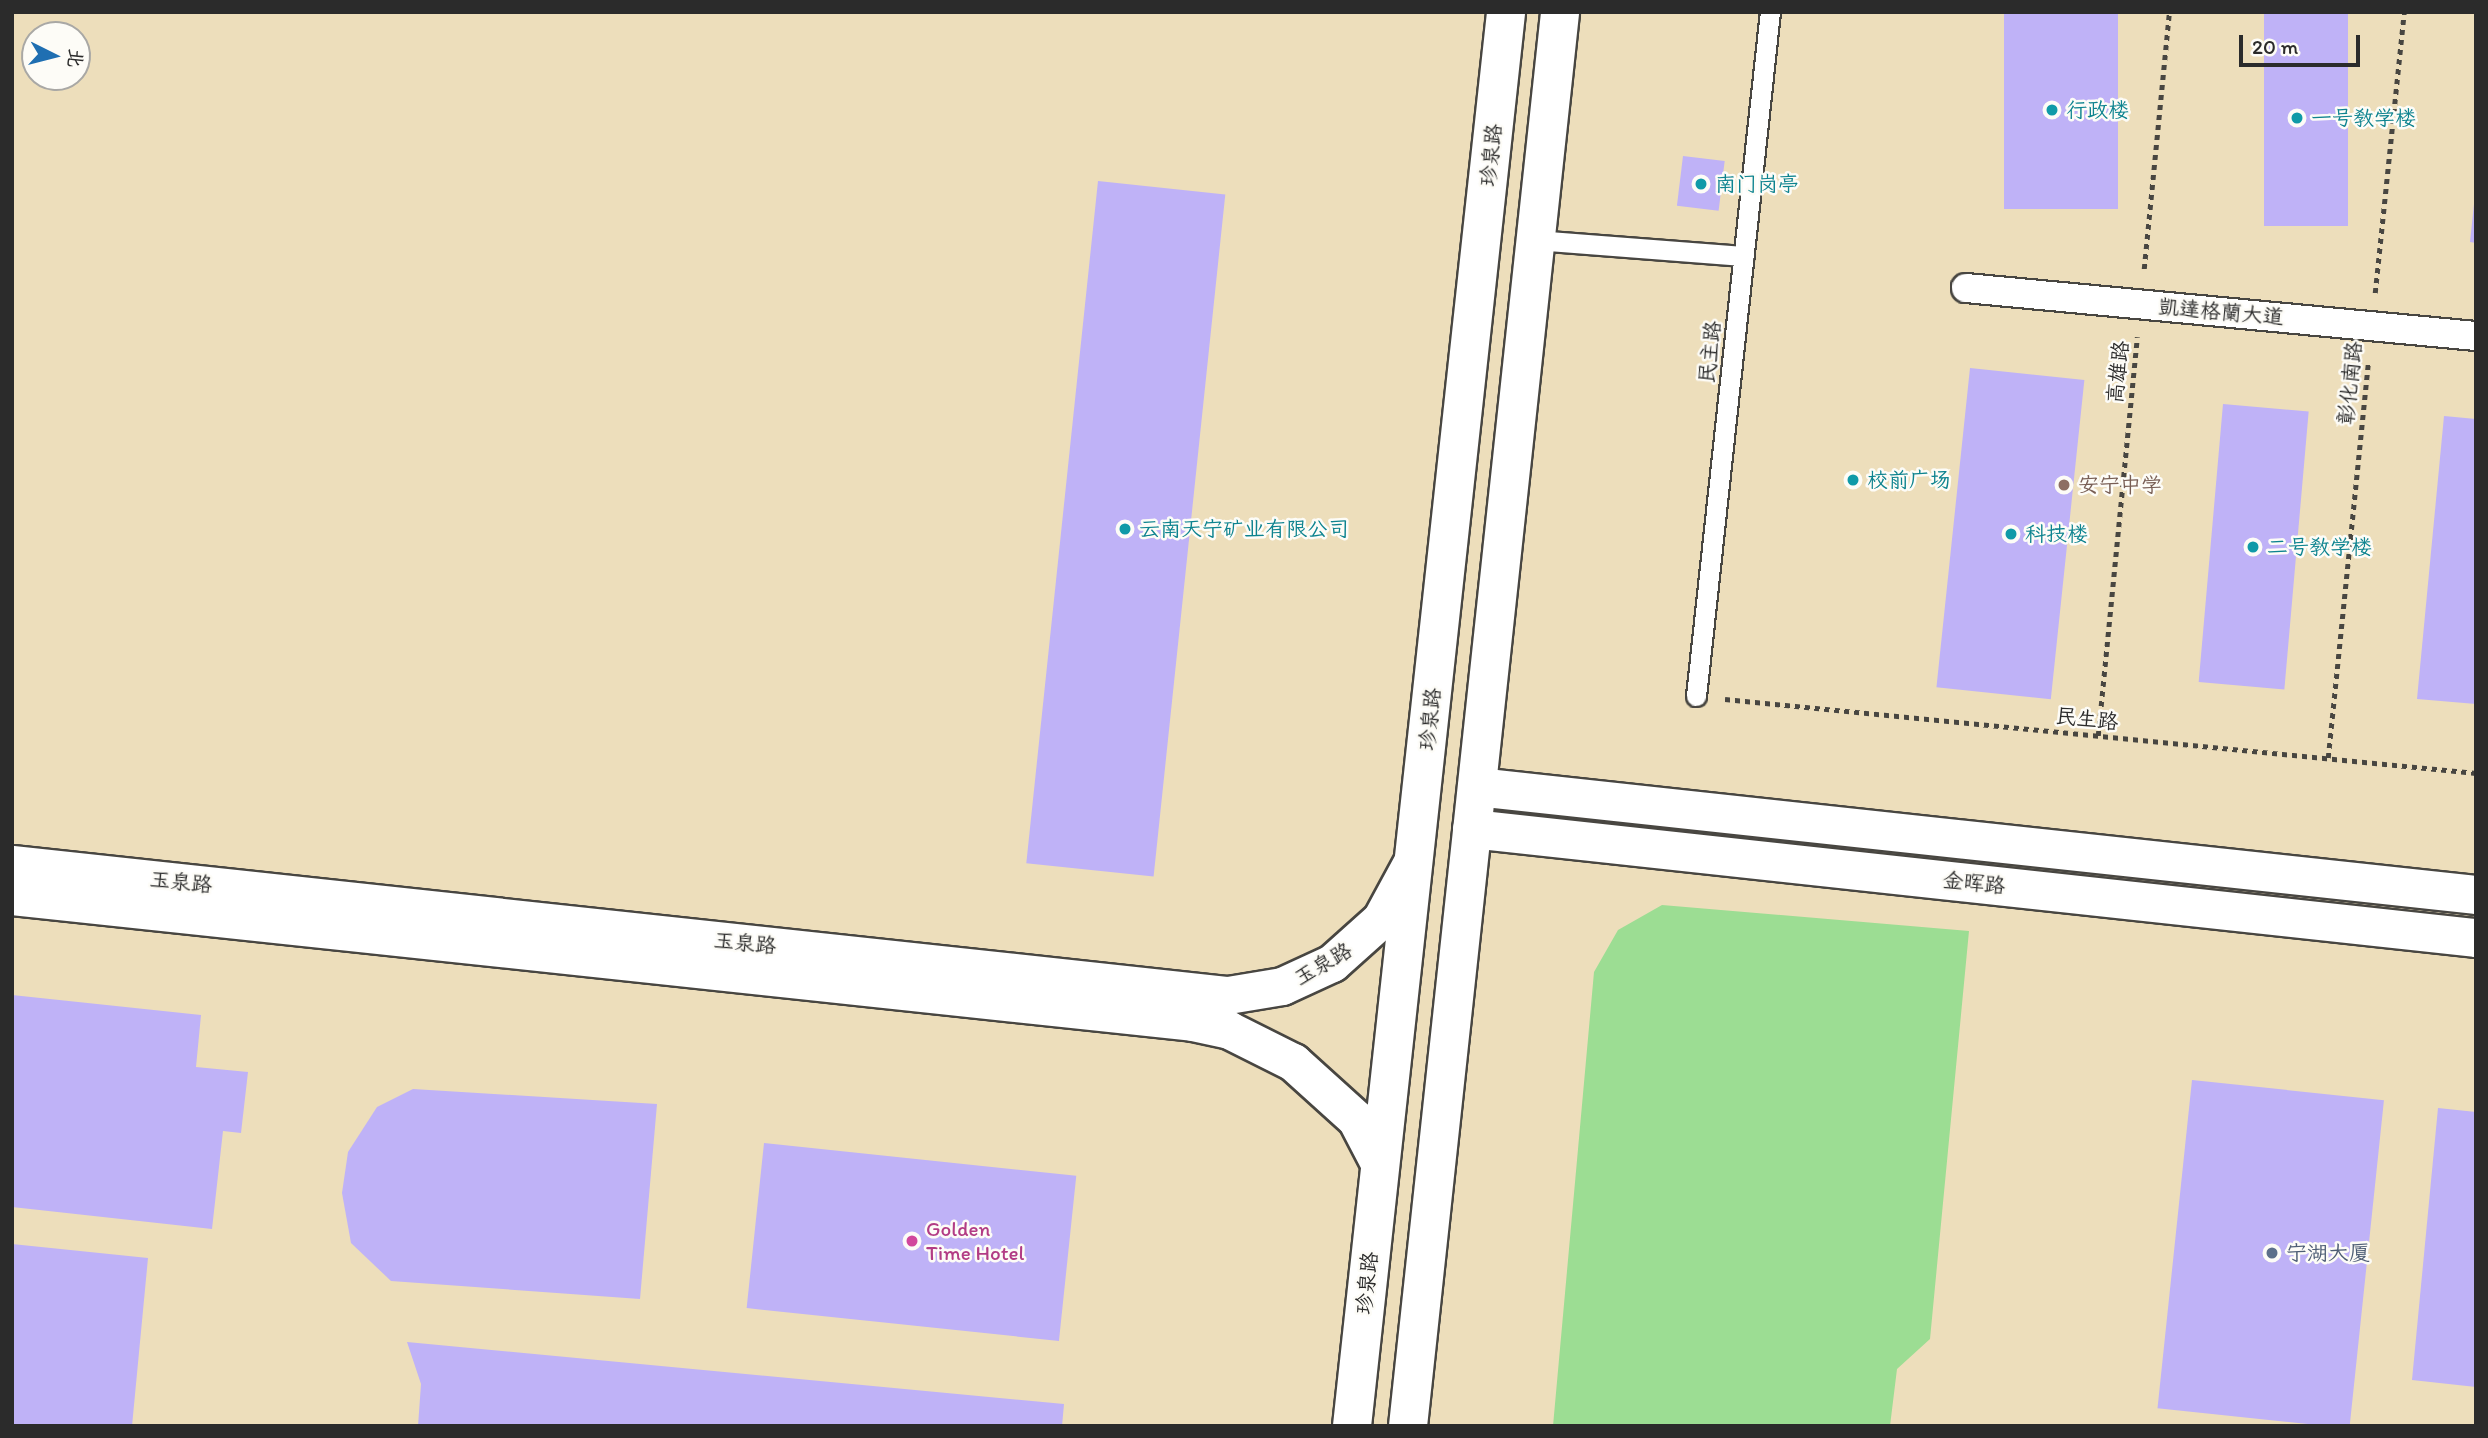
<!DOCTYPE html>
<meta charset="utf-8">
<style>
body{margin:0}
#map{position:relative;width:2488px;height:1438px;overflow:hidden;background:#eddebb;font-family:Itim,"LXGW WenKai TC",sans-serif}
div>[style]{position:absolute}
.green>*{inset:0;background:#9cdd93}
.building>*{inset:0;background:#bfb2f7;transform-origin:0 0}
.path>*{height:4.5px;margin-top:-2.25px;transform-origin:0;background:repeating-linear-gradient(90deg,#484641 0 5px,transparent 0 10px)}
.roads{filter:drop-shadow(2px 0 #484641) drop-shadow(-2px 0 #484641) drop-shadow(0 2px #484641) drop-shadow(0 -2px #484641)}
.service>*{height:19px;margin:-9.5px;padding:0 9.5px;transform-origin:9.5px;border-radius:9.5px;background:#fff}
.pedestrian>*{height:28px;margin:-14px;padding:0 14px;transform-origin:14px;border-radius:14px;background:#fff}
.minor>*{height:37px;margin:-18.5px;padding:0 18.5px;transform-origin:18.5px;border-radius:18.5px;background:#fff}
.tertiary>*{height:38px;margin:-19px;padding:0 19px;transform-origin:19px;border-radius:19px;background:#fff}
.secondary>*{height:38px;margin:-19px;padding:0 19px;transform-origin:19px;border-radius:19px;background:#fff}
.dots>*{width:19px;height:19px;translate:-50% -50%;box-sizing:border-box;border:4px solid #fdfcf7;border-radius:50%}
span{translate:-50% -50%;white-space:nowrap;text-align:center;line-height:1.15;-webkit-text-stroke:5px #fdfcf7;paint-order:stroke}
.culture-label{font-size:21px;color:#0d838f}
.left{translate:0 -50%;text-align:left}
.street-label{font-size:21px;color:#2b2b2b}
.education-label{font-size:21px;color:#785e54}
.hotel-label{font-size:21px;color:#b23c85}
.service-label{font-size:21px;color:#4e5e75}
.frame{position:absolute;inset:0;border:14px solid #2b2b2b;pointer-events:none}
.north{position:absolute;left:21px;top:21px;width:70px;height:70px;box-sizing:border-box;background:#fdfcf7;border:2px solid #a9a8a5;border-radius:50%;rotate:96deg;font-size:19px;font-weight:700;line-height:28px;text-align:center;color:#2b2b2b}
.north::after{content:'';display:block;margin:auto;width:24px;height:32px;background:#1f6fb2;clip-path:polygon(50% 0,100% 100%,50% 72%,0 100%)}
.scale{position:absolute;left:2239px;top:35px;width:121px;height:32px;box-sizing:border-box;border:4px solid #2b2b2b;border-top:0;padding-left:9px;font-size:21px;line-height:24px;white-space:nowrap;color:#2b2b2b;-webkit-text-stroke:5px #fdfcf7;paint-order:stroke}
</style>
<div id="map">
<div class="green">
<i style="clip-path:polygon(1662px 905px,1969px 931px,1930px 1339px,1897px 1369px,1890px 1426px,1553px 1426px,1594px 972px,1618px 930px)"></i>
</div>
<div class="building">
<i style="left:2004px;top:12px;width:114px;height:197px"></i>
<i style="left:2264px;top:12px;width:84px;height:214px"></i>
<i style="left:1683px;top:156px;width:42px;height:50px;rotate:7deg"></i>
<i style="left:1098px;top:181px;width:128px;height:686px;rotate:6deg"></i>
<i style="clip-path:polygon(2474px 204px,2476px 204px,2476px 243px,2470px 242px)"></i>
<i style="left:1970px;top:368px;width:115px;height:321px;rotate:6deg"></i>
<i style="left:2223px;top:404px;width:86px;height:279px;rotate:5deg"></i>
<i style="clip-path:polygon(2444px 416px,2476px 419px,2476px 704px,2417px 699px)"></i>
<i style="clip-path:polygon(12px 995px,201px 1015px,196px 1067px,248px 1072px,241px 1133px,223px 1131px,212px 1229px,12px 1207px)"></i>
<i style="left:2192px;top:1080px;width:193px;height:330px;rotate:6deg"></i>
<i style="clip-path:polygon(413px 1089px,657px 1104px,640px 1299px,391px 1281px,351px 1243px,342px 1193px,348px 1152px,377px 1107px)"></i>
<i style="clip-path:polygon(2438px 1108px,2476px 1112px,2476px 1387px,2412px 1380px)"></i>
<i style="left:764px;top:1143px;width:314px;height:166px;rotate:6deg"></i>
<i style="clip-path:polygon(12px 1244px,148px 1258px,132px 1426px,12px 1426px)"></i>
<i style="clip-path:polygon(407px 1342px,1064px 1404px,1062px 1426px,418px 1426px,421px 1384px)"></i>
</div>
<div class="path">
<i style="left:2144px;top:269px;width:258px;rotate:-84.4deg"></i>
<i style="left:2375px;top:293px;width:282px;rotate:-84.1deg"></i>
<i style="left:1725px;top:699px;width:755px;rotate:5.63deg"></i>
<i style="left:2098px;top:736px;width:401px;rotate:-84.4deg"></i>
<i style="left:2328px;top:758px;width:399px;rotate:-84.2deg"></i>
</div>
<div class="roads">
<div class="service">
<i style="left:1535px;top:240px;width:209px;rotate:4.4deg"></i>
<i style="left:1696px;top:696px;width:688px;rotate:-83.83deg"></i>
</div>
<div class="pedestrian">
<i style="left:1966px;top:288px;width:512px;rotate:5.38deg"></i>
</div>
<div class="minor">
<i style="left:12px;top:864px;width:1223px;rotate:6.15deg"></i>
<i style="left:1228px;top:995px;width:55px;rotate:-9.5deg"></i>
<i style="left:1282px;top:986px;width:55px;rotate:-24.7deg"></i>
<i style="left:1332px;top:963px;width:66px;rotate:-41.9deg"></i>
<i style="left:1381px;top:919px;width:67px;rotate:-61.5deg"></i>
<i style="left:12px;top:896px;width:1187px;rotate:6.09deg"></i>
<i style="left:1192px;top:1022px;width:38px;rotate:12deg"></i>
<i style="left:1229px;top:1030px;width:72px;rotate:26.6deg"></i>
<i style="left:1293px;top:1062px;width:85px;rotate:42.1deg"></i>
<i style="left:1356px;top:1119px;width:52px;rotate:62.4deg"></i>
</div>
<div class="tertiary">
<i style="left:1477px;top:787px;width:1005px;rotate:6.17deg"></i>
<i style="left:1472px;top:829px;width:1010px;rotate:6.2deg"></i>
</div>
<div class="secondary">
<i style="left:1352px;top:1426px;width:1422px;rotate:-83.78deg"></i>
<i style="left:1408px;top:1426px;width:1422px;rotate:-83.86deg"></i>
</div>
</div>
<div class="dots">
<i style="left:2052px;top:110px;background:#0f9aa8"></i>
<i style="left:2297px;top:118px;background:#0f9aa8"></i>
<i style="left:1701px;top:184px;background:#0f9aa8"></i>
<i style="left:1853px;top:480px;background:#0f9aa8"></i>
<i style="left:2064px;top:485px;background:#8d6e63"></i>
<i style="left:1125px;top:529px;background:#0f9aa8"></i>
<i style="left:2011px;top:534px;background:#0f9aa8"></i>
<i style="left:2253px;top:547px;background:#0f9aa8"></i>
<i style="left:912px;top:1241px;background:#d1479c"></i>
<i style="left:2272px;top:1253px;background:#5c6f8a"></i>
</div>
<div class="culture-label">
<span class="left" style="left:2066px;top:110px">行政楼</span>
<span class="left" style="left:2311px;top:118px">一号教学楼</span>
<span class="left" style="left:1715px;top:184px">南门岗亭</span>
<span class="left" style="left:1867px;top:480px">校前广场</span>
<span class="left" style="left:1139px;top:529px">云南天宁矿业有限公司</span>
<span class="left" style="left:2025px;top:534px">科技楼</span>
<span class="left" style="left:2267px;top:547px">二号教学楼</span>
</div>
<div class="street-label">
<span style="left:1491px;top:155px;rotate:-84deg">珍泉路</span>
<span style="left:2221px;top:312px;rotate:5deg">凱達格蘭大道</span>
<span style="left:1710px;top:352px;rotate:-84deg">民主路</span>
<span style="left:2118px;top:372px;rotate:-84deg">高雄路</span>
<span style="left:2350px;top:383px;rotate:-84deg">彰化南路</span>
<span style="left:1430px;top:719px;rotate:-84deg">珍泉路</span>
<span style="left:2087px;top:719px;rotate:6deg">民生路</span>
<span style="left:181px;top:882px;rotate:6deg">玉泉路</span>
<span style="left:1974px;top:883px;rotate:6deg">金晖路</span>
<span style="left:745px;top:943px;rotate:6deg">玉泉路</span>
<span style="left:1323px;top:964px;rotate:-30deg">玉泉路</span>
<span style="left:1367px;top:1283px;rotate:-84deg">珍泉路</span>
</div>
<div class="education-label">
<span class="left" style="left:2078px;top:485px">安宁中学</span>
</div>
<div class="hotel-label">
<span class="left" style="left:926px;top:1241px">Golden<br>Time Hotel</span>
</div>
<div class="service-label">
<span class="left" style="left:2286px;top:1253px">宁湖大厦</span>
</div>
<div class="frame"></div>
<div class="north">北</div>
<div class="scale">20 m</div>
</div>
